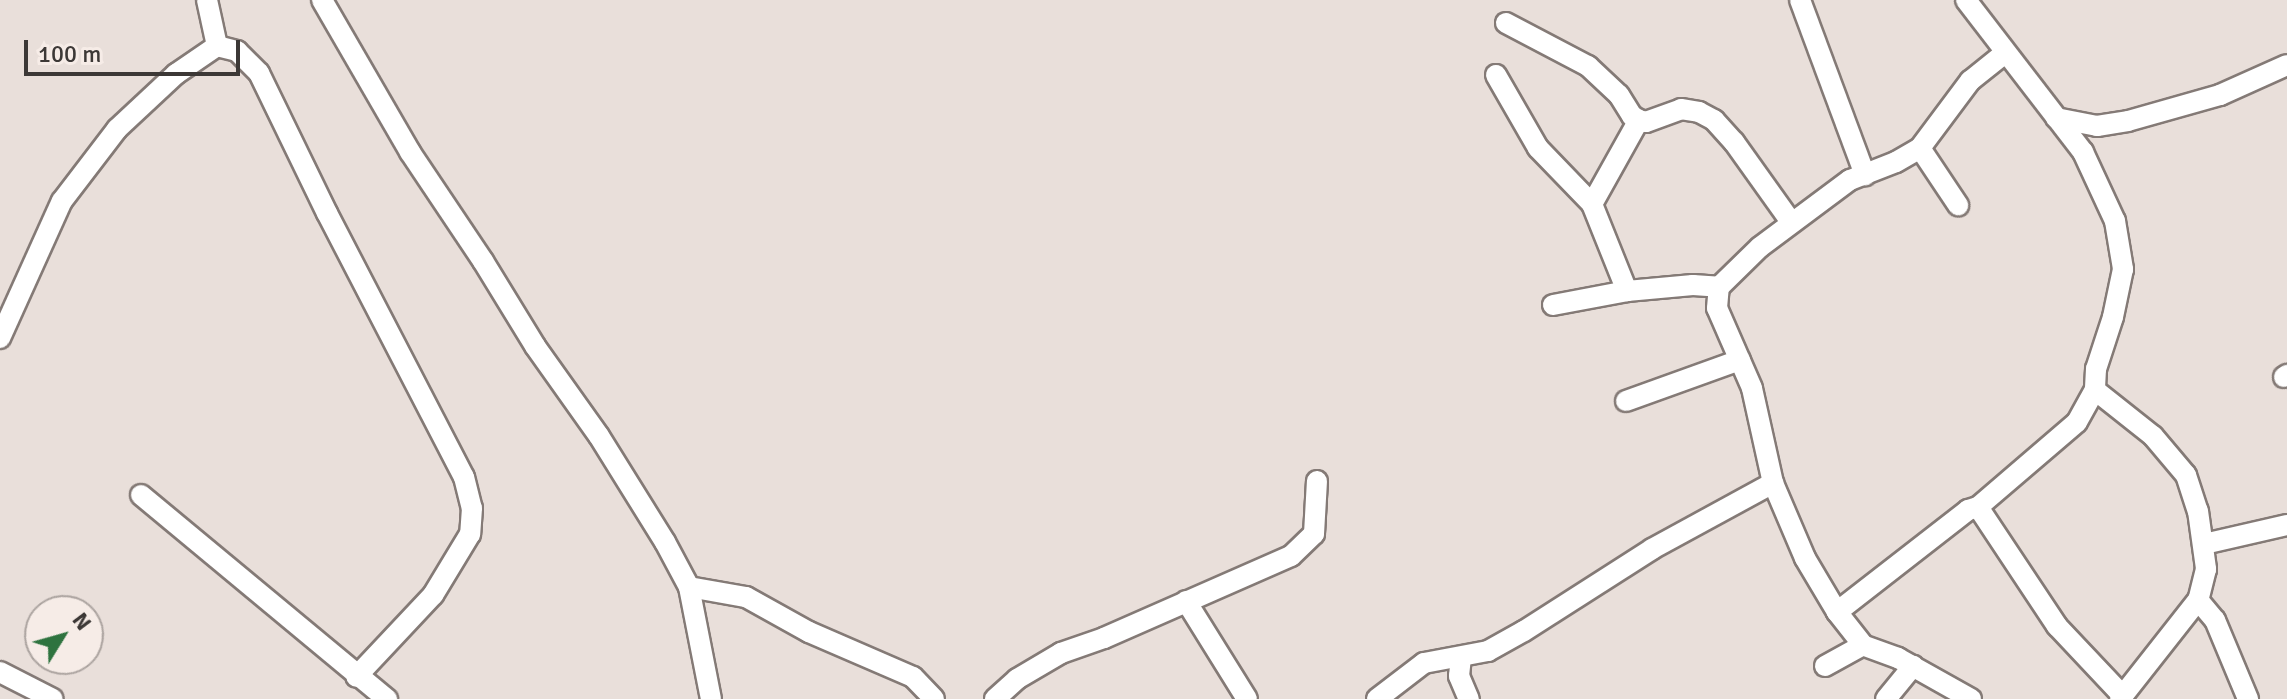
<!DOCTYPE html>
<style>
body{margin:0}
#map{position:relative;width:2287px;height:699px;overflow:hidden;background:#e9dfda;font-family:Signika,sans-serif}
div>[style]{position:absolute}
.roads{filter:drop-shadow(2px 0 #847a76) drop-shadow(-2px 0 #847a76) drop-shadow(0 2px #847a76) drop-shadow(0 -2px #847a76)}
.minor>*{height:20px;margin:-10px;padding:0 10px;transform-origin:10px;border-radius:10px;background:#fff}
span{translate:-50% -50%;white-space:nowrap;text-align:center;line-height:1.15;-webkit-text-stroke:7px #f6ece7;paint-order:stroke}
.north{position:absolute;left:24px;top:595px;width:80px;height:80px;box-sizing:border-box;background:#f6ece7;border:2px solid #aca4a0;border-radius:50%;rotate:53deg;font-size:22px;font-weight:700;line-height:32px;text-align:center;color:#3c3836}
.north::after{content:'';display:block;margin:auto;width:28px;height:36px;background:#2e733f;clip-path:polygon(50% 0,100% 100%,50% 72%,0 100%)}
.scale{position:absolute;left:24px;top:40px;width:216px;height:36px;box-sizing:border-box;border:4px solid #3c3836;border-top:0;padding-left:10px;font-size:24px;line-height:28px;white-space:nowrap;color:#3c3836;-webkit-text-stroke:6px #f6ece7;paint-order:stroke}
</style>
<div id="map">
<div class="roads">
<div class="minor">
<i style="left:207px;top:0;width:47px;rotate:77.7deg"></i>
<i style="left:322px;top:0;width:176px;rotate:59.9deg"></i>
<i style="left:410px;top:152px;width:131px;rotate:56.2deg"></i>
<i style="left:483px;top:261px;width:100px;rotate:58.5deg"></i>
<i style="left:535px;top:346px;width:110px;rotate:54.6deg"></i>
<i style="left:599px;top:436px;width:125px;rotate:58.1deg"></i>
<i style="left:665px;top:542px;width:51px;rotate:61.9deg"></i>
<i style="left:689px;top:587px;width:114px;rotate:78.9deg"></i>
<i style="left:1800px;top:0;width:187px;rotate:69.6deg"></i>
<i style="left:1966px;top:0;width:192px;rotate:52.4deg"></i>
<i style="left:2083px;top:152px;width:76px;rotate:65.1deg"></i>
<i style="left:2115px;top:221px;width:49px;rotate:80.5deg"></i>
<i style="left:2123px;top:269px;width:49px;rotate:101.8deg"></i>
<i style="left:2113px;top:317px;width:55px;rotate:108.1deg"></i>
<i style="left:2096px;top:369px;width:21px;rotate:93deg"></i>
<i style="left:2095px;top:390px;width:74px;rotate:38.4deg"></i>
<i style="left:2153px;top:436px;width:51px;rotate:49.8deg"></i>
<i style="left:2186px;top:475px;width:38px;rotate:72deg"></i>
<i style="left:2198px;top:511px;width:59px;rotate:82.1deg"></i>
<i style="left:2206px;top:569px;width:32px;rotate:104deg"></i>
<i style="left:2198px;top:600px;width:126px;rotate:128.2deg"></i>
<i style="left:1506px;top:23px;width:93px;rotate:27.7deg"></i>
<i style="left:1588px;top:66px;width:42px;rotate:43.1deg"></i>
<i style="left:1619px;top:95px;width:25px;rotate:58deg"></i>
<i style="left:1632px;top:116px;width:8px;rotate:30deg"></i>
<i style="left:1639px;top:120px;width:7px;rotate:16deg"></i>
<i style="left:1646px;top:122px;width:37px;rotate:-20deg"></i>
<i style="left:1681px;top:109px;width:18px;rotate:9deg"></i>
<i style="left:1699px;top:112px;width:17px;rotate:28deg"></i>
<i style="left:1714px;top:120px;width:30px;rotate:48deg"></i>
<i style="left:1734px;top:142px;width:98px;rotate:54.5deg"></i>
<i style="left:1496px;top:75px;width:84px;rotate:60.1deg"></i>
<i style="left:1538px;top:148px;width:78px;rotate:46deg"></i>
<i style="left:1592px;top:204px;width:94px;rotate:68.1deg"></i>
<i style="left:2056px;top:118px;width:42px;rotate:11deg"></i>
<i style="left:2097px;top:126px;width:31px;rotate:-9deg"></i>
<i style="left:2128px;top:121px;width:96px;rotate:-15.8deg"></i>
<i style="left:2220px;top:95px;width:73px;rotate:-24.1deg"></i>
<i style="left:1920px;top:148px;width:69px;rotate:56.3deg"></i>
<i style="left:1592px;top:204px;width:96px;rotate:-60.8deg"></i>
<i style="left:1553px;top:305px;width:75px;rotate:-10.7deg"></i>
<i style="left:1627px;top:291px;width:66px;rotate:-5.2deg"></i>
<i style="left:1693px;top:285px;width:26px;rotate:4deg"></i>
<i style="left:0;top:338px;width:150px;rotate:-65.7deg"></i>
<i style="left:62px;top:201px;width:91px;rotate:-52.6deg"></i>
<i style="left:117px;top:129px;width:81px;rotate:-43deg"></i>
<i style="left:176px;top:74px;width:50px;rotate:-34.3deg"></i>
<i style="left:217px;top:46px;width:21px;rotate:14deg"></i>
<i style="left:237px;top:51px;width:31px;rotate:45deg"></i>
<i style="left:259px;top:73px;width:156px;rotate:64.1deg"></i>
<i style="left:327px;top:213px;width:297px;rotate:62.6deg"></i>
<i style="left:464px;top:477px;width:32px;rotate:76deg"></i>
<i style="left:472px;top:508px;width:26px;rotate:94deg"></i>
<i style="left:470px;top:534px;width:71px;rotate:121.2deg"></i>
<i style="left:433px;top:595px;width:112px;rotate:133.2deg"></i>
<i style="left:2284px;top:377px;width:4px;rotate:-34deg"></i>
<i style="left:1626px;top:401px;width:121px;rotate:-19.8deg"></i>
<i style="left:141px;top:495px;width:320px;rotate:39.7deg"></i>
<i style="left:1978px;top:507px;width:143px;rotate:56.4deg"></i>
<i style="left:2057px;top:626px;width:95px;rotate:46.7deg"></i>
<i style="left:2204px;top:544px;width:85px;rotate:-12.9deg"></i>
<i style="left:689px;top:587px;width:58px;rotate:10deg"></i>
<i style="left:746px;top:597px;width:72px;rotate:29.1deg"></i>
<i style="left:809px;top:632px;width:113px;rotate:23.4deg"></i>
<i style="left:913px;top:677px;width:30px;rotate:46deg"></i>
<i style="left:2198px;top:600px;width:26px;rotate:50deg"></i>
<i style="left:2215px;top:620px;width:86px;rotate:67.3deg"></i>
<i style="left:1186px;top:601px;width:115px;rotate:58.1deg"></i>
<i style="left:1837px;top:612px;width:166px;rotate:-37.9deg"></i>
<i style="left:1968px;top:510px;width:10px;rotate:-17deg"></i>
<i style="left:1978px;top:507px;width:130px;rotate:-40.6deg"></i>
<i style="left:2077px;top:422px;width:37px;rotate:-61deg"></i>
<i style="left:1461px;top:657px;width:19px;rotate:96deg"></i>
<i style="left:1459px;top:676px;width:25px;rotate:67deg"></i>
<i style="left:1825px;top:666px;width:43px;rotate:-28.9deg"></i>
<i style="left:0;top:672px;width:59px;rotate:27deg"></i>
<i style="left:995px;top:699px;width:30px;rotate:-42deg"></i>
<i style="left:1017px;top:679px;width:51px;rotate:-30.6deg"></i>
<i style="left:1061px;top:653px;width:46px;rotate:-19.2deg"></i>
<i style="left:1104px;top:638px;width:204px;rotate:-23.7deg"></i>
<i style="left:1291px;top:556px;width:32px;rotate:-44deg"></i>
<i style="left:1314px;top:534px;width:53px;rotate:-86.8deg"></i>
<i style="left:1377px;top:699px;width:59px;rotate:-37.5deg"></i>
<i style="left:1424px;top:663px;width:65px;rotate:-10.6deg"></i>
<i style="left:1488px;top:651px;width:41px;rotate:-29.1deg"></i>
<i style="left:1524px;top:631px;width:152px;rotate:-32.6deg"></i>
<i style="left:1652px;top:549px;width:138px;rotate:-28.6deg"></i>
<i style="left:1886px;top:699px;width:43px;rotate:-50.7deg"></i>
<i style="left:1971px;top:699px;width:84px;rotate:-150.7deg"></i>
<i style="left:1898px;top:658px;width:37px;rotate:-160deg"></i>
<i style="left:1863px;top:645px;width:42px;rotate:-128.2deg"></i>
<i style="left:1837px;top:612px;width:63px;rotate:-120.7deg"></i>
<i style="left:1805px;top:558px;width:82px;rotate:-113.1deg"></i>
<i style="left:1773px;top:483px;width:97px;rotate:-102.5deg"></i>
<i style="left:1752px;top:388px;width:87px;rotate:-113.6deg"></i>
<i style="left:1717px;top:308px;width:21px;rotate:-85deg"></i>
<i style="left:1719px;top:287px;width:57px;rotate:-44.3deg"></i>
<i style="left:1760px;top:247px;width:112px;rotate:-36.7deg"></i>
<i style="left:1850px;top:180px;width:49px;rotate:-21.4deg"></i>
<i style="left:1896px;top:162px;width:28px;rotate:-30deg"></i>
<i style="left:1920px;top:148px;width:84px;rotate:-53.3deg"></i>
<i style="left:1970px;top:81px;width:45px;rotate:-38.7deg"></i>
</div>
</div>
<div class="north">N</div>
<div class="scale">100 m</div>
</div>
